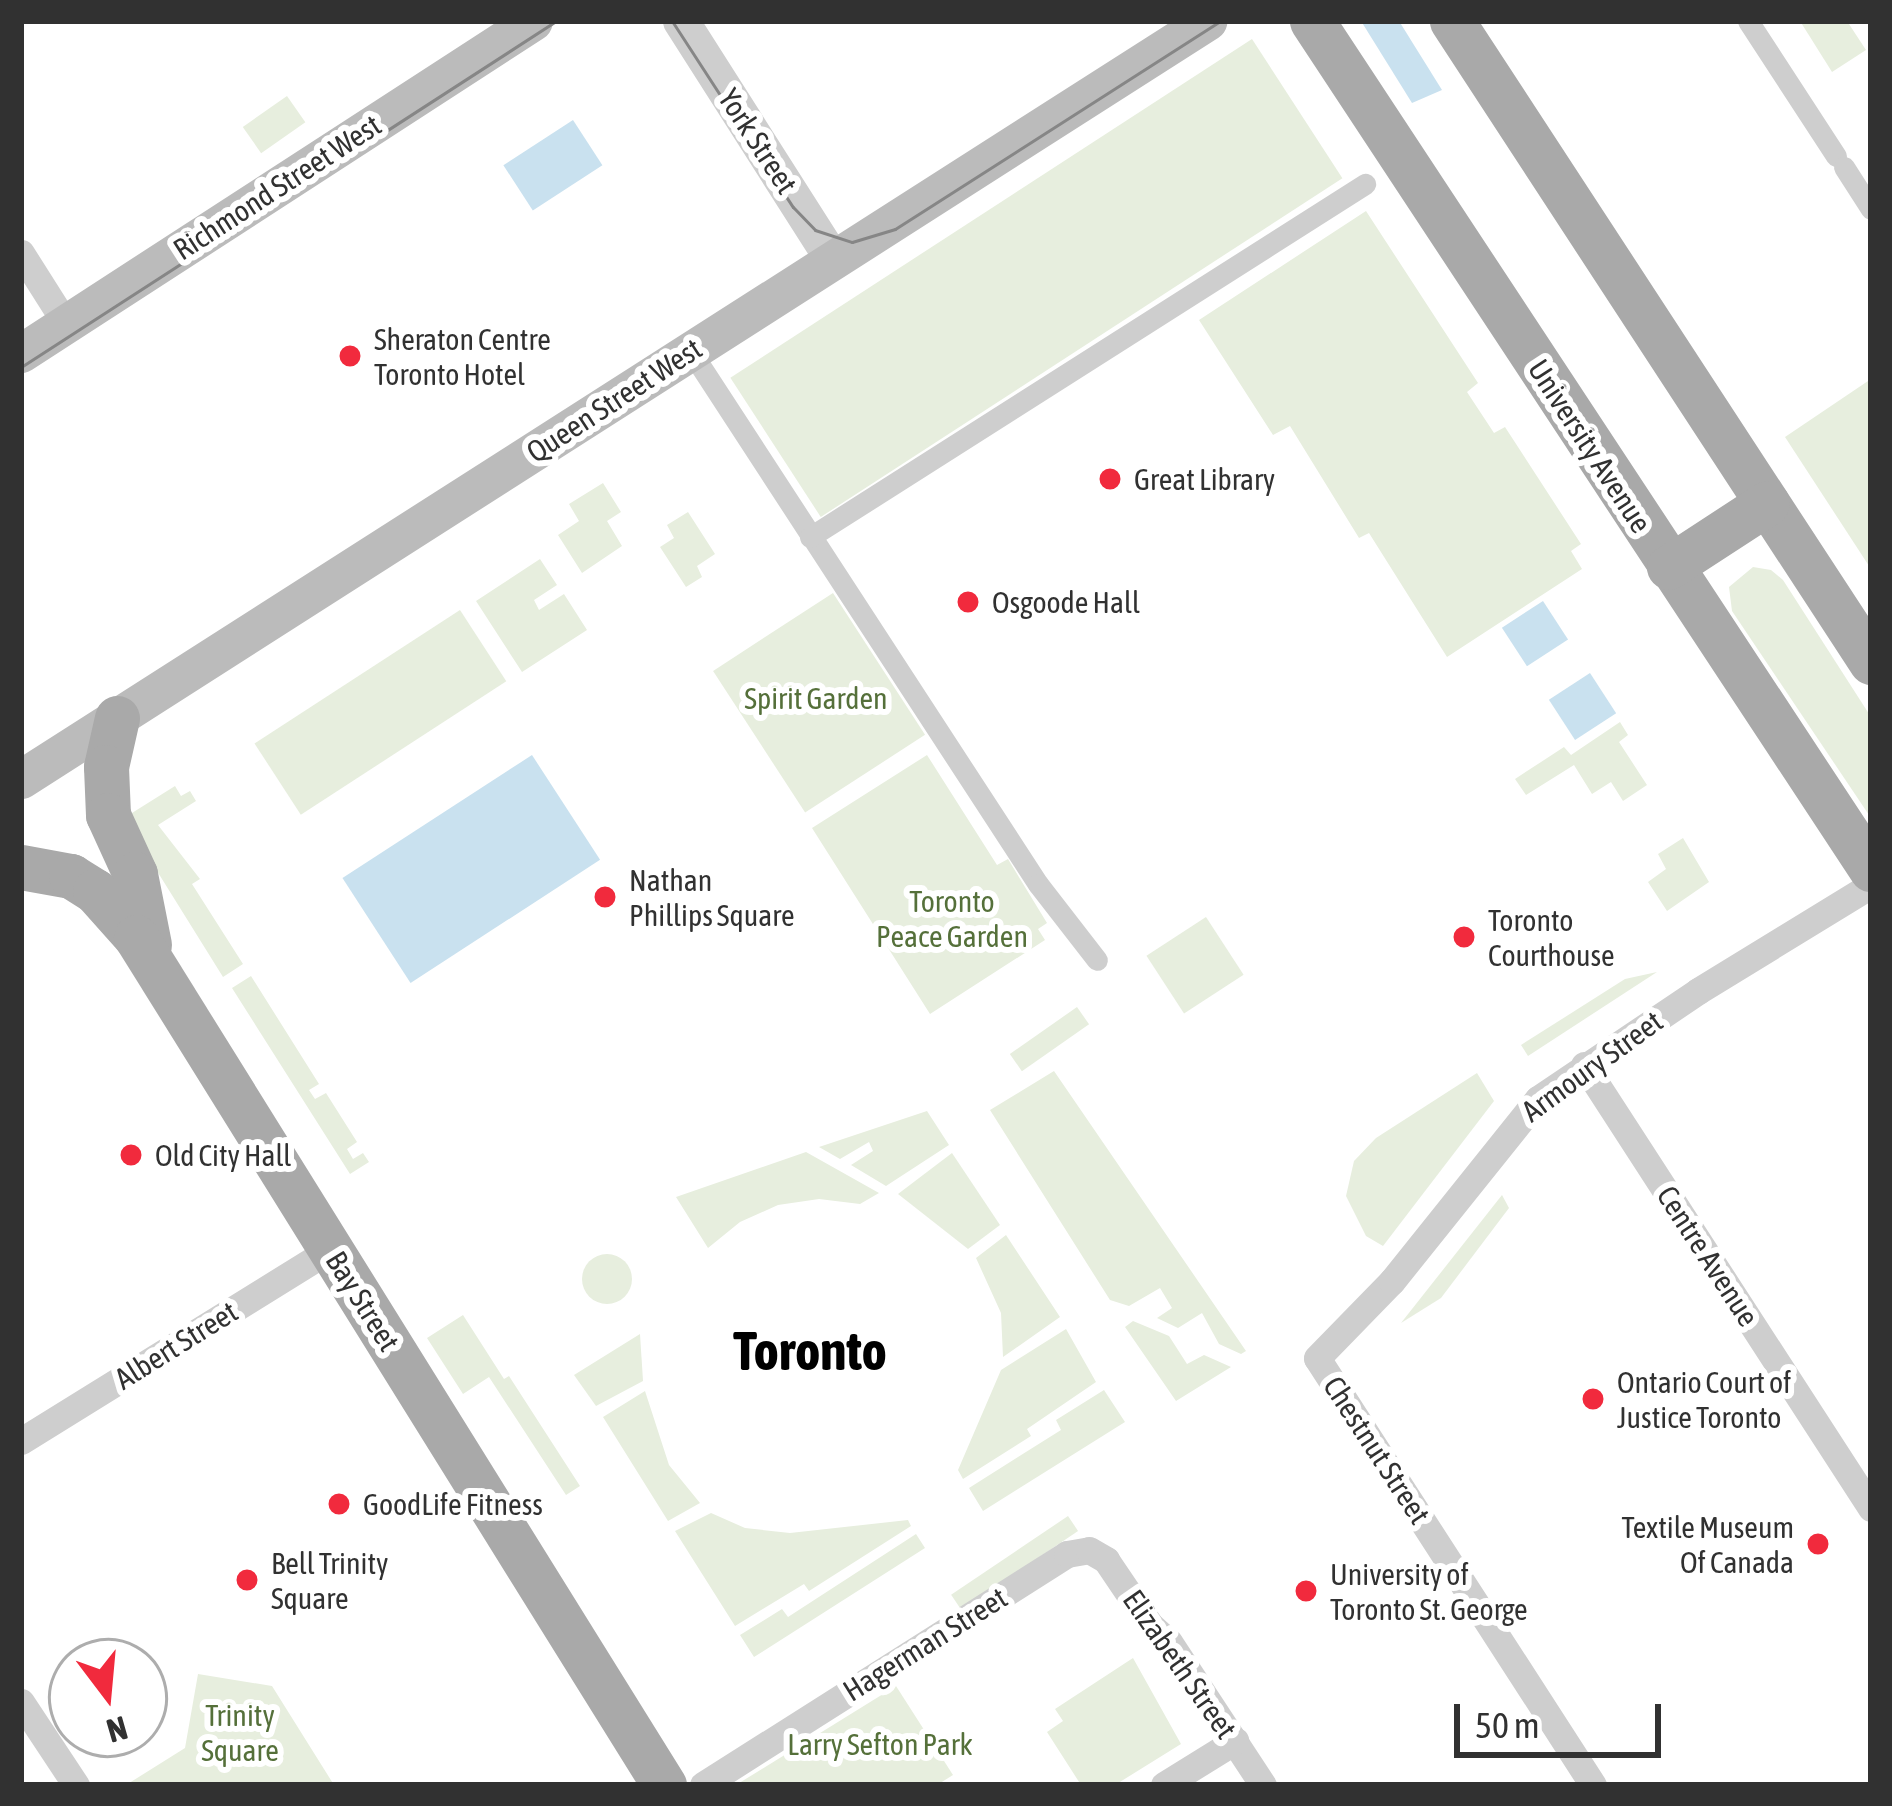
<!DOCTYPE html>
<style>
body{margin:0}
#map{position:relative;width:1892px;height:1806px;overflow:hidden;background:#fff;font-family:"Asap Condensed",sans-serif}
div>[style]{position:absolute}
.green>*{inset:0;background:#e7eede;transform-origin:0 0}
.round{border-radius:50%}
.water>*{inset:0;background:#c9e1ef;transform-origin:0 0}
.pedestrian>*{height:21px;margin:-10.5px;padding:0 10.5px;transform-origin:10.5px;border-radius:10.5px;background:#cecece}
.minor>*{height:27px;margin:-13.5px;padding:0 13.5px;transform-origin:13.5px;border-radius:13.5px;background:#cecece}
.tertiary>*{height:36px;margin:-18px;padding:0 18px;transform-origin:18px;border-radius:18px;background:#cecece}
.secondary>*{height:39px;margin:-19.5px;padding:0 19.5px;transform-origin:19.5px;border-radius:19.5px;background:#bbb}
.primary>*{height:45px;margin:-22.5px;padding:0 22.5px;transform-origin:22.5px;border-radius:22.5px;background:#a9a9a9}
.tram>*{height:3px;margin:-1.5px;padding:0 1.5px;transform-origin:1.5px;border-radius:1.5px;background:#868686}
.dots>*{width:33px;height:33px;translate:-50% -50%;box-sizing:border-box;border:6px solid #fff;border-radius:50%}
span{translate:-50% -50%;white-space:nowrap;text-align:center;line-height:1.15;-webkit-text-stroke:12px #fff;paint-order:stroke}
.street-label{font-size:30px;color:#313131}
.poi-label{font-size:30px;color:#313131}
.left{translate:0 -50%;text-align:left}
.right{translate:-100% -50%;text-align:right}
.park-label{font-size:30px;color:#55703a}
.town-label{font-size:54px;color:#000;font-weight:700}
.frame{position:absolute;inset:0;border:24px solid #313131;pointer-events:none}
.north{position:absolute;left:48px;top:1638px;width:120px;height:120px;box-sizing:border-box;background:#fff;border:3px solid #adadad;border-radius:50%;rotate:164deg;font-size:33px;font-weight:700;line-height:48px;text-align:center;color:#313131}
.north::after{content:'';display:block;margin:auto;width:42px;height:54px;background:#f12a3d;clip-path:polygon(50% 0,100% 100%,50% 72%,0 100%)}
.scale{position:absolute;left:1454px;top:1704px;width:207px;height:54px;box-sizing:border-box;border:6px solid #313131;border-top:0;padding-left:15px;font-size:36px;line-height:42px;white-space:nowrap;color:#313131;-webkit-text-stroke:9px #fff;paint-order:stroke}
</style>
<div id="map">
<div class="green">
<i style="clip-path:polygon(1800px 21px,1847px 21px,1866px 50px,1832px 72px)"></i>
<i style="left:1252px;top:39px;width:166px;height:622px;rotate:57deg"></i>
<i style="left:287px;top:96px;width:32px;height:54px;rotate:55deg"></i>
<i style="clip-path:polygon(1366px 211px,1478px 383px,1467px 392px,1494px 433px,1505px 427px,1581px 544px,1571px 551px,1582px 569px,1447px 657px,1369px 533px,1359px 538px,1290px 426px,1273px 435px,1199px 320px)"></i>
<i style="clip-path:polygon(1871px 379px,1871px 569px,1785px 437px)"></i>
<i style="clip-path:polygon(603px 483px,621px 512px,607px 521px,622px 546px,582px 573px,558px 535px,579px 521px,569px 504px)"></i>
<i style="clip-path:polygon(688px 512px,715px 554px,697px 566px,702px 577px,686px 587px,660px 547px,674px 538px,667px 525px)"></i>
<i style="clip-path:polygon(540px 559px,557px 585px,534px 600px,539px 610px,564px 594px,587px 630px,522px 672px,476px 601px)"></i>
<i style="clip-path:polygon(1753px 567px,1771px 570px,1783px 580px,1871px 717px,1871px 818px,1732px 611px,1729px 587px)"></i>
<i style="left:833px;top:593px;width:169px;height:143px;rotate:57deg"></i>
<i style="left:460px;top:610px;width:85px;height:245px;rotate:57deg"></i>
<i style="clip-path:polygon(1620px 722px,1628px 735px,1619px 742px,1647px 785px,1623px 801px,1611px 782px,1592px 794px,1574px 765px,1526px 795px,1515px 779px,1564px 747px,1571px 755px)"></i>
<i style="clip-path:polygon(927px 755px,997px 865px,1008px 859px,1047px 923px,1038px 929px,1045px 940px,930px 1014px,812px 828px)"></i>
<i style="clip-path:polygon(175px 786px,181px 796px,190px 791px,196px 801px,158px 825px,200px 879px,192px 884px,243px 964px,223px 977px,124px 818px)"></i>
<i style="clip-path:polygon(1683px 838px,1709px 882px,1667px 911px,1648px 882px,1666px 869px,1658px 854px)"></i>
<i style="left:1206px;top:917px;width:69px;height:71px;rotate:57deg"></i>
<i style="clip-path:polygon(1657px 972px,1528px 1056px,1521px 1045px,1625px 979px)"></i>
<i style="clip-path:polygon(251px 976px,319px 1084px,309px 1090px,315px 1099px,326px 1093px,357px 1142px,347px 1149px,353px 1159px,363px 1153px,369px 1162px,350px 1174px,232px 988px)"></i>
<i style="left:1077px;top:1007px;width:21px;height:82px;rotate:55deg"></i>
<i style="clip-path:polygon(1054px 1071px,1246px 1351px,1241px 1354px,1219px 1344px,1202px 1313px,1178px 1328px,1157px 1318px,1172px 1308px,1160px 1288px,1129px 1306px,1110px 1300px,990px 1110px)"></i>
<i style="clip-path:polygon(1477px 1073px,1494px 1101px,1383px 1246px,1366px 1236px,1346px 1196px,1354px 1161px,1376px 1138px)"></i>
<i style="clip-path:polygon(927px 1111px,949px 1145px,886px 1186px,851px 1165px,873px 1151px,869px 1142px,840px 1159px,819px 1147px)"></i>
<i style="clip-path:polygon(806px 1152px,879px 1193px,860px 1204px,819px 1199px,778px 1205px,740px 1222px,708px 1248px,676px 1197px)"></i>
<i style="clip-path:polygon(952px 1153px,1000px 1225px,968px 1249px,898px 1194px)"></i>
<i style="clip-path:polygon(1502px 1195px,1509px 1208px,1441px 1298px,1401px 1323px)"></i>
<i style="clip-path:polygon(1006px 1235px,1060px 1317px,1003px 1357px,1001px 1313px,976px 1258px)"></i>
<i class="round" style="left:582px;top:1254px;width:50px;height:50px"></i>
<i style="clip-path:polygon(463px 1315px,504px 1379px,509px 1376px,580px 1486px,566px 1495px,489px 1377px,463px 1394px,427px 1338px)"></i>
<i style="clip-path:polygon(1133px 1321px,1169px 1336px,1187px 1364px,1204px 1355px,1231px 1367px,1176px 1401px,1125px 1327px)"></i>
<i style="clip-path:polygon(1066px 1329px,1096px 1382px,1027px 1429px,1031px 1436px,963px 1479px,958px 1470px,1001px 1370px)"></i>
<i style="clip-path:polygon(640px 1334px,643px 1381px,596px 1406px,574px 1375px)"></i>
<i style="clip-path:polygon(1104px 1390px,1125px 1422px,983px 1511px,969px 1488px,1061px 1430px,1056px 1420px)"></i>
<i style="clip-path:polygon(645px 1391px,669px 1465px,700px 1503px,668px 1521px,603px 1417px)"></i>
<i style="clip-path:polygon(711px 1513px,745px 1528px,790px 1533px,908px 1520px,911px 1526px,809px 1591px,804px 1584px,735px 1626px,675px 1531px)"></i>
<i style="left:1068px;top:1516px;width:18px;height:141px;rotate:56deg"></i>
<i style="clip-path:polygon(916px 1534px,925px 1548px,754px 1657px,740px 1635px,782px 1609px,788px 1617px)"></i>
<i style="clip-path:polygon(1133px 1658px,1181px 1744px,1115px 1785px,1081px 1785px,1047px 1732px,1063px 1721px,1055px 1709px)"></i>
<i style="clip-path:polygon(198px 1674px,272px 1686px,334px 1785px,126px 1785px,185px 1748px)"></i>
<i style="clip-path:polygon(896px 1686px,953px 1775px,937px 1785px,736px 1785px)"></i>
</div>
<div class="water">
<i style="clip-path:polygon(1361px 21px,1399px 21px,1442px 90px,1412px 103px)"></i>
<i style="left:573px;top:120px;width:54px;height:83px;rotate:57deg"></i>
<i style="left:1543px;top:601px;width:46px;height:49px;rotate:57deg"></i>
<i style="left:1590px;top:673px;width:48px;height:49px;rotate:57deg"></i>
<i style="left:532px;top:755px;width:125px;height:226px;rotate:57deg"></i>
</div>
<div class="pedestrian">
<i style="left:1748px;top:21px;width:161px;rotate:56.9deg"></i>
<i style="left:1844px;top:167px;width:50px;rotate:57.3deg"></i>
<i style="left:690px;top:350px;width:637px;rotate:56.91deg"></i>
<i style="left:1038px;top:884px;width:96px;rotate:52.2deg"></i>
<i style="left:810px;top:537px;width:658px;rotate:-32.46deg"></i>
</div>
<div class="minor">
<i style="left:21px;top:253px;width:84px;rotate:57.6deg"></i>
<i style="left:1584px;top:1065px;width:528px;rotate:57.06deg"></i>
<i style="left:21px;top:1441px;width:365px;rotate:-31.8deg"></i>
<i style="left:21px;top:1702px;width:100px;rotate:56.5deg"></i>
<i style="left:703px;top:1785px;width:431px;rotate:-32.4deg"></i>
<i style="left:1067px;top:1554px;width:22px;rotate:-10deg"></i>
<i style="left:1089px;top:1550px;width:20px;rotate:30deg"></i>
<i style="left:1106px;top:1560px;width:78px;rotate:55.9deg"></i>
<i style="left:1150px;top:1625px;width:25px;rotate:42deg"></i>
<i style="left:1169px;top:1642px;width:171px;rotate:56.7deg"></i>
<i style="left:1164px;top:1785px;width:84px;rotate:-31.8deg"></i>
<i style="left:1593px;top:1785px;width:508px;rotate:-122.88deg"></i>
<i style="left:1317px;top:1358px;width:107px;rotate:-45.8deg"></i>
<i style="left:1392px;top:1281px;width:233px;rotate:-51.3deg"></i>
<i style="left:1538px;top:1099px;width:193px;rotate:-34deg"></i>
<i style="left:1698px;top:991px;width:203px;rotate:-31.5deg"></i>
</div>
<div class="tertiary">
<i style="left:681px;top:21px;width:285px;rotate:57.5deg"></i>
</div>
<div class="secondary">
<i style="left:21px;top:353px;width:610px;rotate:-32.96deg"></i>
<i style="left:21px;top:779px;width:1408px;rotate:-32.58deg"></i>
</div>
<div class="primary">
<i style="left:1312px;top:21px;width:1016px;rotate:56.61deg"></i>
<i style="left:1452px;top:21px;width:766px;rotate:56.83deg"></i>
<i style="left:1669px;top:567px;width:117px;rotate:-33.1deg"></i>
<i style="left:117px;top:718px;width:50px;rotate:102.7deg"></i>
<i style="left:106px;top:767px;width:48px;rotate:87.6deg"></i>
<i style="left:108px;top:815px;width:65px;rotate:65.4deg"></i>
<i style="left:135px;top:874px;width:72px;rotate:78.8deg"></i>
<i style="left:21px;top:867px;width:51px;rotate:10.2deg"></i>
<i style="left:71px;top:876px;width:28px;rotate:32deg"></i>
<i style="left:95px;top:891px;width:62px;rotate:48.3deg"></i>
<i style="left:136px;top:937px;width:999px;rotate:58.09deg"></i>
</div>
<div class="tram">
<i style="left:672px;top:21px;width:222px;rotate:57deg"></i>
<i style="left:793px;top:207px;width:32px;rotate:46deg"></i>
<i style="left:815px;top:230px;width:39px;rotate:18deg"></i>
<i style="left:852px;top:242px;width:45px;rotate:-16.8deg"></i>
<i style="left:895px;top:229px;width:386px;rotate:-32.6deg"></i>
<i style="left:21px;top:367px;width:637px;rotate:-32.89deg"></i>
</div>
<div class="dots">
<i style="left:350px;top:356px;background:#f12a3d"></i>
<i style="left:1110px;top:479px;background:#f12a3d"></i>
<i style="left:968px;top:602px;background:#f12a3d"></i>
<i style="left:605px;top:897px;background:#f12a3d"></i>
<i style="left:1464px;top:937px;background:#f12a3d"></i>
<i style="left:131px;top:1155px;background:#f12a3d"></i>
<i style="left:1593px;top:1399px;background:#f12a3d"></i>
<i style="left:339px;top:1504px;background:#f12a3d"></i>
<i style="left:1818px;top:1544px;background:#f12a3d"></i>
<i style="left:247px;top:1580px;background:#f12a3d"></i>
<i style="left:1306px;top:1591px;background:#f12a3d"></i>
</div>
<div class="street-label">
<span style="left:758px;top:141px;rotate:57deg">York Street</span>
<span style="left:277px;top:187px;rotate:-33deg">Richmond Street West</span>
<span style="left:614px;top:400px;rotate:-33deg">Queen Street West</span>
<span style="left:1590px;top:446px;rotate:57deg">University Avenue</span>
<span style="left:1592px;top:1066px;rotate:-36deg">Armoury Street</span>
<span style="left:1708px;top:1256px;rotate:57deg">Centre Avenue</span>
<span style="left:363px;top:1301px;rotate:58deg">Bay Street</span>
<span style="left:176px;top:1345px;rotate:-32deg">Albert Street</span>
<span style="left:1377px;top:1450px;rotate:57deg">Chestnut Street</span>
<span style="left:925px;top:1644px;rotate:-32deg">Hagerman Street</span>
<span style="left:1180px;top:1664px;rotate:55deg">Elizabeth Street</span>
</div>
<div class="poi-label">
<span class="left" style="left:374px;top:356px">Sheraton Centre<br>Toronto Hotel</span>
<span class="left" style="left:1134px;top:479px">Great Library</span>
<span class="left" style="left:992px;top:602px">Osgoode Hall</span>
<span class="left" style="left:629px;top:897px">Nathan<br>Phillips Square</span>
<span class="left" style="left:1488px;top:937px">Toronto<br>Courthouse</span>
<span class="left" style="left:155px;top:1155px">Old City Hall</span>
<span class="left" style="left:1617px;top:1399px">Ontario Court of<br>Justice Toronto</span>
<span class="left" style="left:363px;top:1504px">GoodLife Fitness</span>
<span class="right" style="left:1794px;top:1544px">Textile Museum<br>Of Canada</span>
<span class="left" style="left:271px;top:1580px">Bell Trinity<br>Square</span>
<span class="left" style="left:1330px;top:1591px">University of<br>Toronto St. George</span>
</div>
<div class="park-label">
<span style="left:816px;top:698px">Spirit Garden</span>
<span style="left:952px;top:918px">Toronto<br>Peace Garden</span>
<span style="left:240px;top:1732px">Trinity<br>Square</span>
<span style="left:880px;top:1744px">Larry Sefton Park</span>
</div>
<div class="town-label">
<span style="left:810px;top:1351px">Toronto</span>
</div>
<div class="frame"></div>
<div class="north">N</div>
<div class="scale">50 m</div>
</div>
